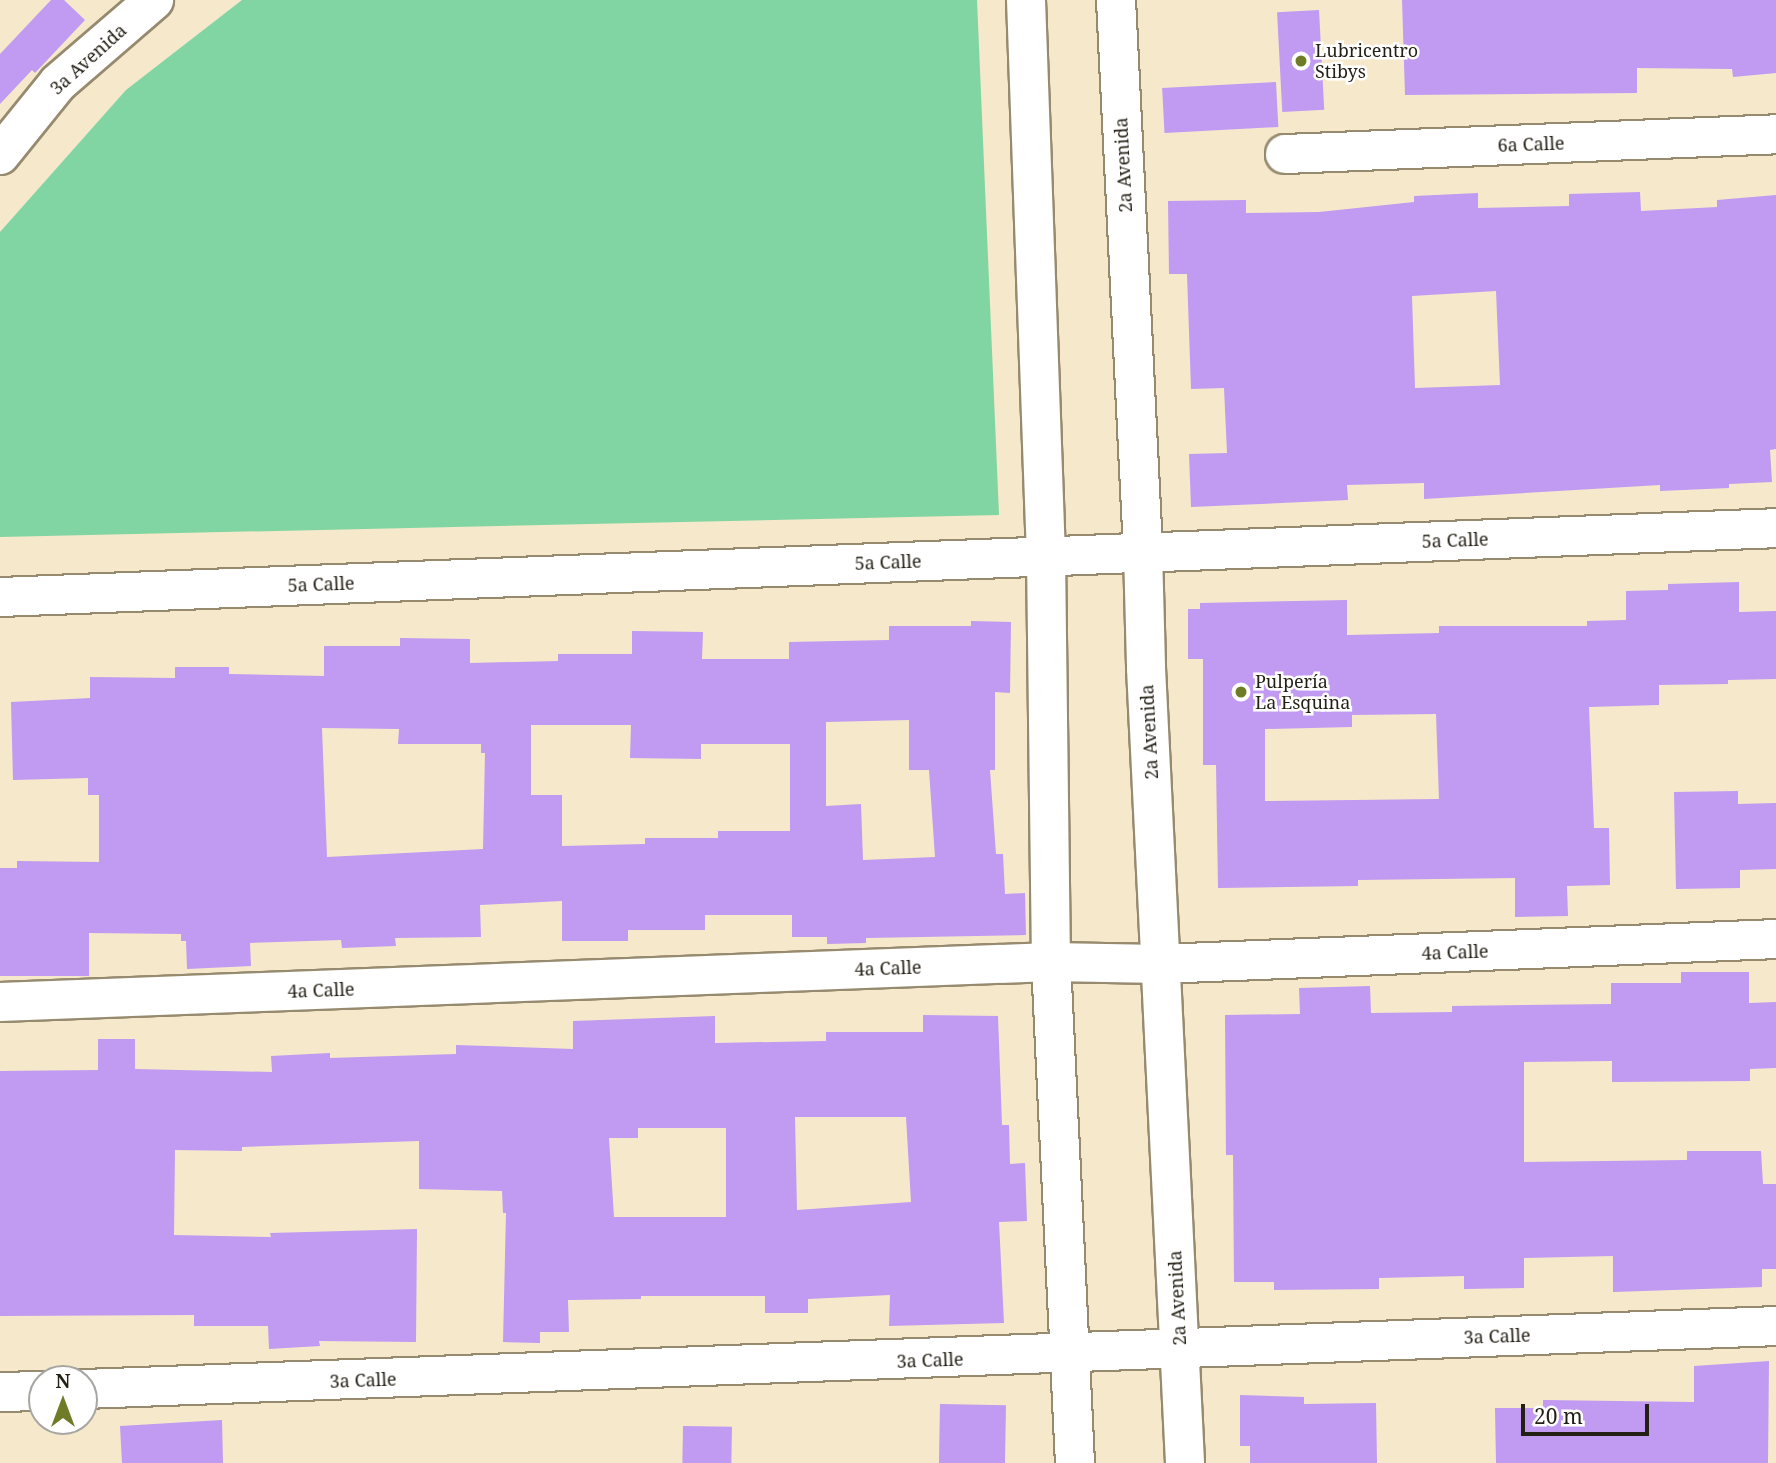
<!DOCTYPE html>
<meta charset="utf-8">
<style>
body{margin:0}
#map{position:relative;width:1776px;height:1463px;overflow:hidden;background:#f5e8cb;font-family:"Noto Serif",serif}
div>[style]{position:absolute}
.green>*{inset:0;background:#81d5a2}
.building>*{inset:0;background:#c19af2;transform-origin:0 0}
.roads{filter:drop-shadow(2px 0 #968a6f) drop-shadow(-2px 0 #968a6f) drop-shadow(0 2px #968a6f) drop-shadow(0 -2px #968a6f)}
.street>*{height:38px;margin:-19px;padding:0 19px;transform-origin:19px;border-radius:19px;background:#fff}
.secondary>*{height:38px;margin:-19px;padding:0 19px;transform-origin:19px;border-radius:19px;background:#fff}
.dots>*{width:19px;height:19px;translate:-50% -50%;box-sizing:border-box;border:4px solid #fff;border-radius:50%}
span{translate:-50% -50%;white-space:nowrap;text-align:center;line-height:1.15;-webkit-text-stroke:5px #fff;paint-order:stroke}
.poi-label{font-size:18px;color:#241f15}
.left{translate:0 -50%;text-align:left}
.street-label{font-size:18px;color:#241f15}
.north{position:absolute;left:28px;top:1365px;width:70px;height:70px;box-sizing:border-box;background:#fff;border:2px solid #a7a5a1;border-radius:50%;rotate:0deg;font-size:19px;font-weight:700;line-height:28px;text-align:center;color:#241f15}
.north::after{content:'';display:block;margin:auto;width:24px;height:32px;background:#6f7b27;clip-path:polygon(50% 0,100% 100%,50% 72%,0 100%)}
.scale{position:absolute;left:1521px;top:1404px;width:128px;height:32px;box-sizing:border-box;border:4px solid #241f15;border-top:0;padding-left:9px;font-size:21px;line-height:24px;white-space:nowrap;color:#241f15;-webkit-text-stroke:5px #fff;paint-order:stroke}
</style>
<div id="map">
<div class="green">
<i style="clip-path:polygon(242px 0,977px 0,999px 515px,0 537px,0 232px,126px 90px)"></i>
</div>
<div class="building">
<i style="clip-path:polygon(51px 0,64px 0,85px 20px,35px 73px,32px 70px,0 104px,0 54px)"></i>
<i style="clip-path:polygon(1402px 0,1776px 0,1776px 73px,1733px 77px,1732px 69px,1637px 68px,1637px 93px,1405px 95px)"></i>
<i style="left:1319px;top:10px;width:100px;height:42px;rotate:87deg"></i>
<i style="left:1276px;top:82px;width:45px;height:114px;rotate:87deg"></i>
<i style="clip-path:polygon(evenodd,1640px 192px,1641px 211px,1717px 207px,1717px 200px,1776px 195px,1776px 449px,1770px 450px,1772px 482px,1729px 484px,1729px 488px,1660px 491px,1660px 485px,1424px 499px,1424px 483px,1347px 485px,1348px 500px,1191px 507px,1189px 454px,1227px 453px,1224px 388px,1191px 389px,1187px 274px,1169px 274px,1168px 201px,1246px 200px,1246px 213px,1319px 212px,1414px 202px,1414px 196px,1478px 193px,1478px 208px,1569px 206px,1569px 194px,1640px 192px,1496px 291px,1500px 385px,1415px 388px,1412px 296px,1496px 291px)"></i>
<i style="clip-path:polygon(evenodd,1739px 582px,1739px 612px,1776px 611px,1776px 679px,1728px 680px,1728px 684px,1659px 685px,1659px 705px,1589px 707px,1594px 828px,1609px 828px,1610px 885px,1567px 886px,1568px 916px,1515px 917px,1515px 878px,1358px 880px,1358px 886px,1218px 888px,1216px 765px,1203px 765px,1203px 659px,1188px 659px,1188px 609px,1200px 609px,1200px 603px,1347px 600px,1347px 635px,1439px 633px,1439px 626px,1587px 626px,1587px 621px,1626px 620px,1626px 591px,1668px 590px,1668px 584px,1739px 582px,1436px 714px,1439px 799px,1265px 801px,1265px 729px,1352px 727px,1352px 715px,1436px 714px)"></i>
<i style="clip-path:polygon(evenodd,971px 621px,1011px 622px,1010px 693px,995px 692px,995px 770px,990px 770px,996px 854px,1003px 854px,1005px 894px,1025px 893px,1026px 935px,866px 938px,866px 943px,827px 944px,827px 937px,792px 937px,792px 915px,705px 915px,705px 930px,628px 930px,628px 941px,562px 941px,562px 901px,480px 905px,481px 937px,395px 938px,396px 946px,342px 948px,341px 940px,250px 943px,251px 966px,187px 969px,186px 941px,181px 941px,181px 934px,89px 933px,89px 976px,0 976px,0 868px,17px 868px,17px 861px,99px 862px,99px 795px,88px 795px,88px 778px,13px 780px,11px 702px,90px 698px,90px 677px,175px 678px,175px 667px,229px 667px,229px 674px,324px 676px,324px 646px,400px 646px,400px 638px,470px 639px,470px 663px,558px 661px,558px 654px,632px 654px,632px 631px,703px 632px,702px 659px,789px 659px,789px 642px,889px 640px,889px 626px,971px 626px,971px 621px,909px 720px,909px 770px,929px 770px,935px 857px,863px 860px,861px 804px,826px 806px,826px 722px,909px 720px,971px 621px,531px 725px,631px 725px,630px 758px,701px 759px,701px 744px,790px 744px,790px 831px,718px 831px,718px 838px,645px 838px,645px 844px,562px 846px,562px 795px,531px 795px,531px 725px,971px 621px,322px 728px,399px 729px,398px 744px,481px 744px,481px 753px,485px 753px,483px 849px,327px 857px,322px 728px)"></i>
<i style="clip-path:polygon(1738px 791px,1738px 804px,1776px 803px,1776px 869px,1740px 870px,1740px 888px,1676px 889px,1674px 792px)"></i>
<i style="clip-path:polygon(1681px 972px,1749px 972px,1749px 1003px,1776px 1002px,1776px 1068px,1750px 1069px,1750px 1081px,1612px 1082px,1612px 1061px,1524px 1062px,1524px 1162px,1687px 1160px,1687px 1151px,1761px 1151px,1763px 1184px,1776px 1184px,1776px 1269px,1762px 1269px,1762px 1287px,1613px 1292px,1613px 1256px,1524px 1258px,1524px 1288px,1464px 1289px,1464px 1276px,1379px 1278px,1379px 1289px,1274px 1290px,1274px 1282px,1234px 1282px,1233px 1155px,1226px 1155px,1225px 1015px,1300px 1014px,1299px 988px,1370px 986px,1371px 1013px,1452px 1012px,1452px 1006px,1611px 1004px,1611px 983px,1681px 983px)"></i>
<i style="clip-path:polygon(evenodd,923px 1015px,998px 1016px,1002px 1125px,1009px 1125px,1010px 1164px,1025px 1163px,1027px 1221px,999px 1222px,1004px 1323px,889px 1326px,890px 1295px,808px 1299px,808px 1313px,765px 1313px,765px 1296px,641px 1296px,641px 1299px,568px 1300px,569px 1332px,540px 1332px,540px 1343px,503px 1342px,506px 1213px,503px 1213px,502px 1191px,419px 1189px,419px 1141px,242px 1147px,242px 1151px,175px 1150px,174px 1235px,271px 1237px,270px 1233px,417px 1229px,416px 1342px,319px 1341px,320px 1346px,269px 1349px,268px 1326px,194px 1326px,194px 1315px,0 1316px,0 1071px,98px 1070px,98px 1039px,135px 1039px,135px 1069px,272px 1072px,271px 1056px,330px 1053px,330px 1058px,456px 1054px,456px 1045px,573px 1049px,573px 1021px,715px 1016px,715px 1043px,826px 1041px,826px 1032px,923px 1032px,923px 1015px,795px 1117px,906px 1117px,911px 1202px,797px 1210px,795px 1117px,923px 1015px,638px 1128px,726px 1128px,726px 1217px,614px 1217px,609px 1138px,638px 1138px,638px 1128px)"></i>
<i style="clip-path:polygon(1769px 1361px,1768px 1463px,1496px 1463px,1495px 1408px,1543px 1408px,1543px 1400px,1694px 1402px,1694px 1366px)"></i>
<i style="clip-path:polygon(1240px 1395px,1304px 1397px,1304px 1404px,1376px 1403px,1377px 1463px,1250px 1463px,1250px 1446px,1240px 1446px)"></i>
<i style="left:940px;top:1404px;width:66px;height:59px;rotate:1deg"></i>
<i style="clip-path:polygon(222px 1420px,223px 1463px,122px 1463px,120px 1426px)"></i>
<i style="left:683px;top:1426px;width:49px;height:37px;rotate:1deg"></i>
</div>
<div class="roads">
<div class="street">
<i style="left:1285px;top:154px;width:491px;rotate:-2.3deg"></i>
<i style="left:0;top:155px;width:92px;rotate:-51.1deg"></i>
<i style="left:58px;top:83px;width:127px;rotate:-40.8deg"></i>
<i style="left:1143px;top:551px;width:117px;rotate:88.5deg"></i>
<i style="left:1146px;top:668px;width:796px;rotate:87.19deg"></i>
<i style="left:1046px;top:555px;width:407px;rotate:89.3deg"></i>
<i style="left:1051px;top:962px;width:502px;rotate:87.26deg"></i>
<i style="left:0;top:1002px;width:1052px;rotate:-2.18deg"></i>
<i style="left:1051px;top:962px;width:109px;rotate:1.1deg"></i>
<i style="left:1160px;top:964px;width:617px;rotate:-2.32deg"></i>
<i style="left:84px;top:1389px;width:1693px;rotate:-2.13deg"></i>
<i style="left:0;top:1392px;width:42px;rotate:-1.4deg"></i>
</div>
<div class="secondary">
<i style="left:1026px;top:0;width:555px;rotate:87.94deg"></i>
<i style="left:1116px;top:0;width:552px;rotate:87.19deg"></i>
<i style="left:0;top:597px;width:1777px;rotate:-2.22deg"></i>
</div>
</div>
<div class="dots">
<i style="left:1301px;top:61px;background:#6f7b27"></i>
<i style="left:1241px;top:692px;background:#6f7b27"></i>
</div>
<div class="poi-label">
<span class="left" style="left:1315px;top:61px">Lubricentro<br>Stibys</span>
<span class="left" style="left:1255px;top:692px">Pulpería<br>La Esquina</span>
</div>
<div class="street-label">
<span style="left:88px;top:59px;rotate:-42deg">3a Avenida</span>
<span style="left:1531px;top:144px;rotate:-2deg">6a Calle</span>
<span style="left:1123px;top:165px;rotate:-93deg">2a Avenida</span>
<span style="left:1455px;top:540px;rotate:-2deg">5a Calle</span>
<span style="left:888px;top:562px;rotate:-2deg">5a Calle</span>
<span style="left:321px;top:584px;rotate:-2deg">5a Calle</span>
<span style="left:1149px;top:732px;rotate:-93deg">2a Avenida</span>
<span style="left:1455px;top:952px;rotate:-2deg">4a Calle</span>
<span style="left:888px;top:968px;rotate:-2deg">4a Calle</span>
<span style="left:321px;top:990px;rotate:-2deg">4a Calle</span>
<span style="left:1177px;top:1298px;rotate:-93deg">2a Avenida</span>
<span style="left:1497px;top:1336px;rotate:-2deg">3a Calle</span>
<span style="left:930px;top:1360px;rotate:-2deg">3a Calle</span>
<span style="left:363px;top:1380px;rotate:-2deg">3a Calle</span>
</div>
<div class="north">N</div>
<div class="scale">20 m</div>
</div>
